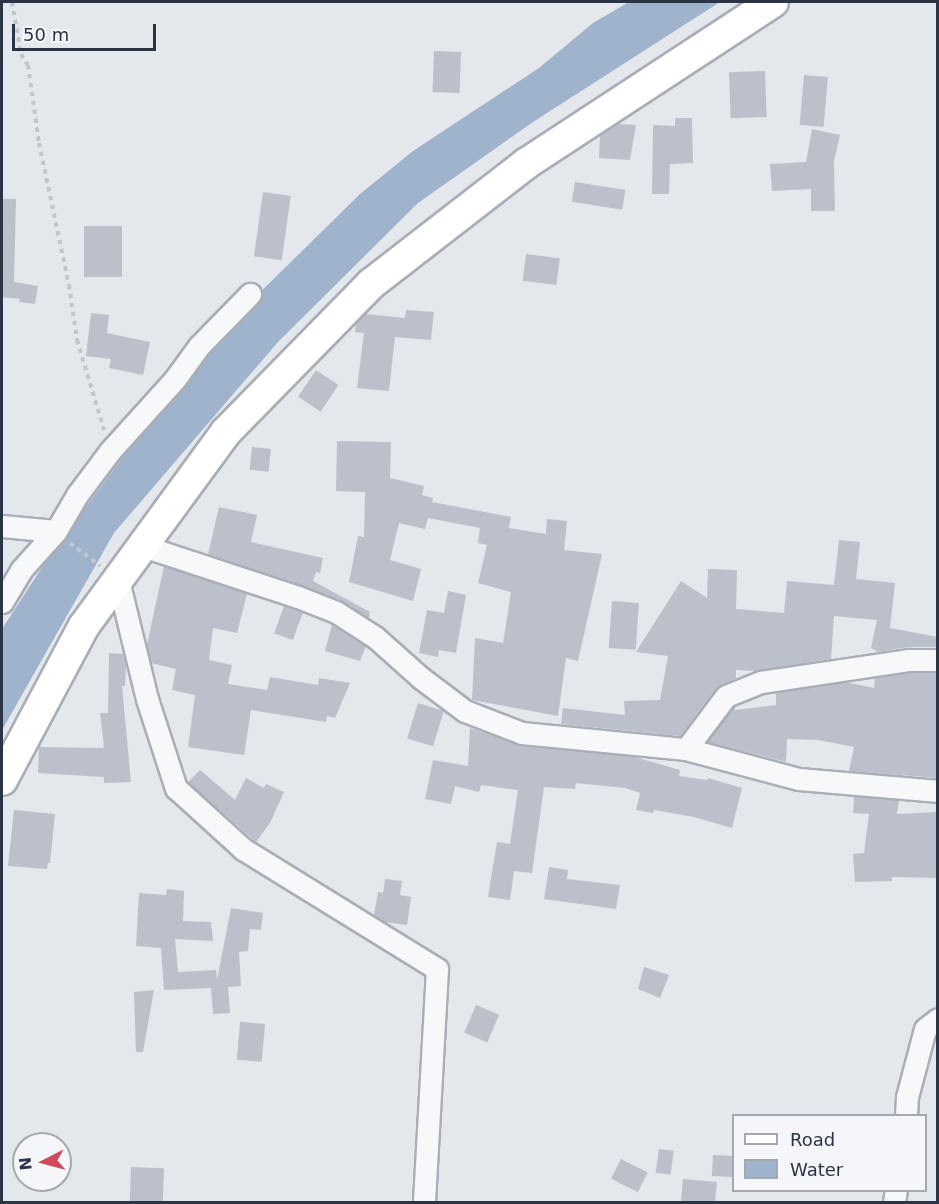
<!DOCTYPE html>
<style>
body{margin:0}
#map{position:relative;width:939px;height:1204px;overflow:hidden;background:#e4e7ec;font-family:"DejaVu Sans",sans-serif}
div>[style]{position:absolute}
.water>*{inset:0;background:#9fb4cc}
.building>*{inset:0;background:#bbc0ca;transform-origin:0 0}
.path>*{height:4px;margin-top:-2px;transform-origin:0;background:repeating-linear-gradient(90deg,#c2c5cb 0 4.5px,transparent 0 9px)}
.roads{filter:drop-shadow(2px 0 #a9aeb7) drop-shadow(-2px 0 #a9aeb7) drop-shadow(0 2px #a9aeb7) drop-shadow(0 -2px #a9aeb7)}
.street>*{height:21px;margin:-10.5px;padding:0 10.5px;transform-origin:10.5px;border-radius:10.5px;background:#f7f8fa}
.secondary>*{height:30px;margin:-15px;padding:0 15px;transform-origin:15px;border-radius:15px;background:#fff}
span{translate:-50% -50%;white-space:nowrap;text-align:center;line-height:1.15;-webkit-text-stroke:6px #f4f6f9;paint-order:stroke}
.frame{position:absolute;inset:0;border:3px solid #2b3445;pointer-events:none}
.legend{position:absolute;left:732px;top:1114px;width:195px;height:78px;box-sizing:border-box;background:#f4f6f9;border:2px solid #a4a8b1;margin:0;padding:8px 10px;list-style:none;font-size:18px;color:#2b3445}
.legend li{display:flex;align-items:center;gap:12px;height:30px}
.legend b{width:30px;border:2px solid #a4a8b1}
.north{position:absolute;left:12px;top:1132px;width:60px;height:60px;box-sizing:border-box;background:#f4f6f9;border:2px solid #a4a8b1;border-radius:50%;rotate:264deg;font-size:16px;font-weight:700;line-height:24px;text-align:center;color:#2b3445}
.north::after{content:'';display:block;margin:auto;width:21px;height:27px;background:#d1495b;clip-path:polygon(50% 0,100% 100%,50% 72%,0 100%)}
.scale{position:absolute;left:12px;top:24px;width:144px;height:27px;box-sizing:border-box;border:3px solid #2b3445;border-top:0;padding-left:8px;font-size:18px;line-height:21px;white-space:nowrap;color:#2b3445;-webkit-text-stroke:4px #f4f6f9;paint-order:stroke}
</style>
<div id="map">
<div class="water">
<i style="clip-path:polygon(629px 2px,720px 2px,533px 122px,418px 203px,278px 342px,114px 533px,2px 730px,2px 629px,50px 555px,155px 414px,239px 313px,360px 194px,413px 151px,539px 68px,593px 23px)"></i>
</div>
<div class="building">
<i style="left:434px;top:51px;width:27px;height:41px;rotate:2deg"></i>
<i style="left:765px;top:71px;width:46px;height:36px;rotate:88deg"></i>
<i style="left:804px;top:75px;width:24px;height:50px;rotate:5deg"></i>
<i style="clip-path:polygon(675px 118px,692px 118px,693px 163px,670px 164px,669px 194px,652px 194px,653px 125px,675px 126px)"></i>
<i style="clip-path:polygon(619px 124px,636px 125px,630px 160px,599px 158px,600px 136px)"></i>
<i style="clip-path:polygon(812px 129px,840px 135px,834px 161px,835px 211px,811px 211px,811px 189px,772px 191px,770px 164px,806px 162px)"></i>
<i style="left:575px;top:182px;width:51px;height:20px;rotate:9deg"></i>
<i style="left:263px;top:192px;width:28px;height:65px;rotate:8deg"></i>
<i style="clip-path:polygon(2px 199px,16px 199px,14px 282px,38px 286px,35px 304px,19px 302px,20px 299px,2px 297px)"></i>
<i style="left:84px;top:226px;width:38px;height:51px"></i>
<i style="left:526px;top:254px;width:34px;height:27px;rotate:7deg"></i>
<i style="clip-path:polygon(406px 310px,434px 312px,431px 340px,395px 337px,389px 391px,357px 388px,364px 333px,355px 332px,356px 324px,366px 314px,405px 318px)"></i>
<i style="clip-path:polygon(91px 313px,109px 315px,107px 333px,150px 342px,143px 375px,109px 368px,111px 359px,86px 356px)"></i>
<i style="left:316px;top:370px;width:27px;height:32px;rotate:34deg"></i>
<i style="clip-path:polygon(337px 441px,391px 442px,390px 478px,424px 486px,422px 495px,433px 498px,432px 502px,511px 517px,509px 528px,546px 534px,547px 519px,567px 521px,564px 550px,602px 554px,578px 661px,566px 658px,558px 716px,472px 700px,475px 638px,503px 643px,511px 592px,478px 583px,487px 545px,478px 543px,480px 528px,428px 518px,425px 529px,399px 523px,390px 560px,421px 569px,413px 601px,349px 582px,358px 536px,364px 537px,365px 492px,336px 491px)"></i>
<i style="left:252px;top:447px;width:19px;height:23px;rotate:6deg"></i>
<i style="clip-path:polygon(219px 507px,257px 515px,251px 542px,323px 558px,320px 573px,316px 572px,313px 581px,370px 612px,369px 618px,341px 600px,208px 554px)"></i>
<i style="clip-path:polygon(839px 540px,860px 542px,856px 579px,895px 583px,890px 628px,938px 637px,938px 647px,909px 647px,878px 652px,871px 648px,877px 620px,834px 616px,831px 659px,754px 671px,736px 670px,736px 678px,716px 688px,680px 736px,561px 724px,563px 708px,625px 715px,624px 701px,660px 700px,668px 656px,636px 652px,681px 581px,707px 598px,708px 569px,737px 570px,736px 609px,784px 613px,787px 581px,834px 585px)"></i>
<i style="clip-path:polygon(164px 566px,247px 594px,237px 633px,213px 628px,209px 660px,232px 665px,228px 684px,267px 690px,270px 677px,318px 685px,319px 678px,350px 683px,335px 718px,327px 716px,326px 722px,251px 710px,244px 755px,188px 747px,195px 695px,172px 690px,176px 669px,151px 663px,147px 645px)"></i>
<i style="clip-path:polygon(448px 591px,466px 595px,456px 653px,439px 650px,438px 657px,419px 653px,427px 610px,444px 613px)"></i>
<i style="left:612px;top:601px;width:27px;height:47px;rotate:4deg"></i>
<i style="left:284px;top:606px;width:20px;height:29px;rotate:20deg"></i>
<i style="clip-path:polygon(332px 625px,366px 646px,360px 661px,325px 651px)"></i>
<i style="clip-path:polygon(109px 653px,123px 654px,126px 665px,125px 686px,122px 686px,131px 782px,104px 783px,104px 777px,38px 773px,39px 747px,104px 748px,100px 713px,108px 713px)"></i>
<i style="clip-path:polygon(910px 673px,938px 673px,938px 778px,849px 771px,854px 747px,818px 740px,787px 739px,786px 762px,708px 742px,735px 706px,735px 710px,776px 705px,776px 693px,846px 682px,874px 688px,875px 678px)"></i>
<i style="left:418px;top:703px;width:27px;height:37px;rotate:17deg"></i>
<i style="clip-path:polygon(470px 728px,521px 746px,631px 756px,680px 770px,679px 776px,707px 780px,708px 778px,742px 788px,732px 828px,694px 817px,654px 810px,653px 813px,636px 810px,640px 793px,625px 788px,576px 783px,575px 789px,544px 787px,532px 873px,514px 871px,510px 900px,488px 897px,497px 842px,510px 844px,518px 790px,481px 785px,479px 792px,455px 786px,451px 804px,425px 799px,433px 760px,468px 766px)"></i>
<i style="clip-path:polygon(200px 770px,235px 800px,246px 778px,264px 788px,266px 784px,284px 792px,270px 823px,256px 842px,188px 782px)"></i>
<i style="clip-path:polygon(854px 797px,899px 800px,897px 814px,938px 812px,938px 878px,892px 877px,892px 881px,855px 882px,853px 854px,864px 853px,869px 814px,853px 813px)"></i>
<i style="clip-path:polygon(14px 810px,55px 814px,50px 863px,48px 863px,47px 869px,8px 866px)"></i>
<i style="clip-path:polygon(549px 867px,568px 870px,567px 879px,620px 885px,616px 909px,544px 899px)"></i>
<i style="clip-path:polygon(385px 879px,402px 881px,400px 895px,411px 897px,407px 925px,385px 922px,374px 915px,378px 892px,383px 893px)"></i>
<i style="clip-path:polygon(167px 889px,184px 891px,183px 921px,211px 922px,213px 941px,175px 939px,178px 972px,216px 970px,217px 980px,231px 908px,263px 913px,261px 930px,250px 929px,248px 951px,239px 952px,241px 986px,228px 987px,230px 1013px,213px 1014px,211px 988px,164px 990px,161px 948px,136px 946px,139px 893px,166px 895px)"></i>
<i style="clip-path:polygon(644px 967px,669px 975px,660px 998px,638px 989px)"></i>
<i style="clip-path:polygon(154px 990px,143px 1052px,136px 1052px,134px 992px)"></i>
<i style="left:476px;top:1005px;width:25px;height:30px;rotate:23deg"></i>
<i style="left:265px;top:1024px;width:38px;height:25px;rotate:95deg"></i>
<i style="left:659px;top:1149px;width:15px;height:24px;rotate:8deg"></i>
<i style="left:713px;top:1155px;width:21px;height:21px;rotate:3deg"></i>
<i style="left:621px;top:1159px;width:30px;height:22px;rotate:27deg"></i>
<i style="left:131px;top:1167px;width:33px;height:35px;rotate:2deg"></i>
<i style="left:683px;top:1179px;width:34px;height:24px;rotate:5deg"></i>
</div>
<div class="path">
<i style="left:12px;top:2px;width:53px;rotate:80.2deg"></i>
<i style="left:21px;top:54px;width:13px;rotate:58deg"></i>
<i style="left:28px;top:65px;width:79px;rotate:82deg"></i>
<i style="left:39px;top:143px;width:145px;rotate:78.1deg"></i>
<i style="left:69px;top:285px;width:56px;rotate:81.7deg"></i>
<i style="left:77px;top:340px;width:94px;rotate:73.3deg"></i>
<i style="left:70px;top:543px;width:38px;rotate:37deg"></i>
</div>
<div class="roads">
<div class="street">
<i style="left:2px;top:526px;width:54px;rotate:5.3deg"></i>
<i style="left:143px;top:546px;width:163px;rotate:18.2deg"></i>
<i style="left:298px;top:597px;width:41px;rotate:21.5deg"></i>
<i style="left:336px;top:612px;width:46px;rotate:32.7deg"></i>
<i style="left:375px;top:637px;width:62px;rotate:41.7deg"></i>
<i style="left:421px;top:678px;width:55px;rotate:36.9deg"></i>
<i style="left:465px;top:711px;width:61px;rotate:21.1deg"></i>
<i style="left:522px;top:733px;width:165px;rotate:5.6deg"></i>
<i style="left:686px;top:749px;width:117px;rotate:14.9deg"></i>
<i style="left:799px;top:779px;width:140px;rotate:4.9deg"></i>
<i style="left:118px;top:580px;width:122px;rotate:76.3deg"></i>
<i style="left:147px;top:699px;width:94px;rotate:72deg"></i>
<i style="left:176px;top:788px;width:91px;rotate:42.3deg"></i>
<i style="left:243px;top:849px;width:228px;rotate:31.7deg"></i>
<i style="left:437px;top:969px;width:233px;rotate:93.2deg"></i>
<i style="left:2px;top:602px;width:37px;rotate:-59deg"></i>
<i style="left:21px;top:570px;width:52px;rotate:-48.1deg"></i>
<i style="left:56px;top:531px;width:42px;rotate:-59.7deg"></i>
<i style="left:77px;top:495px;width:55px;rotate:-53.1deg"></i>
<i style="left:110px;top:451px;width:97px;rotate:-47.9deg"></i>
<i style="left:175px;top:379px;width:41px;rotate:-54deg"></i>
<i style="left:199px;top:346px;width:73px;rotate:-45.6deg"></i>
<i style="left:686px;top:749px;width:66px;rotate:-53deg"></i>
<i style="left:726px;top:696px;width:38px;rotate:-22deg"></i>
<i style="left:761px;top:682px;width:150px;rotate:-8.5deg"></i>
<i style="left:909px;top:660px;width:29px"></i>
<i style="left:906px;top:1116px;width:19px;rotate:-87deg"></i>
<i style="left:907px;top:1097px;width:70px;rotate:-75.2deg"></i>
<i style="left:925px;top:1029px;width:16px;rotate:-38deg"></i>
<i style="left:894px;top:1202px;width:12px;rotate:-81deg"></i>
</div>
<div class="secondary">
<i style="left:2px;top:780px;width:174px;rotate:-62deg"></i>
<i style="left:84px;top:626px;width:240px;rotate:-53.8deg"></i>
<i style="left:226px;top:432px;width:207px;rotate:-45.6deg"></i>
<i style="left:371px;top:284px;width:197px;rotate:-37.8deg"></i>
<i style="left:527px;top:163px;width:294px;rotate:-33.2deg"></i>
</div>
</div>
<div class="frame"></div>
<ul class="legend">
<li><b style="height:8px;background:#fff"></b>Road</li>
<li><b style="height:16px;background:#9fb4cc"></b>Water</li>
</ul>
<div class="north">N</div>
<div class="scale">50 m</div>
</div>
